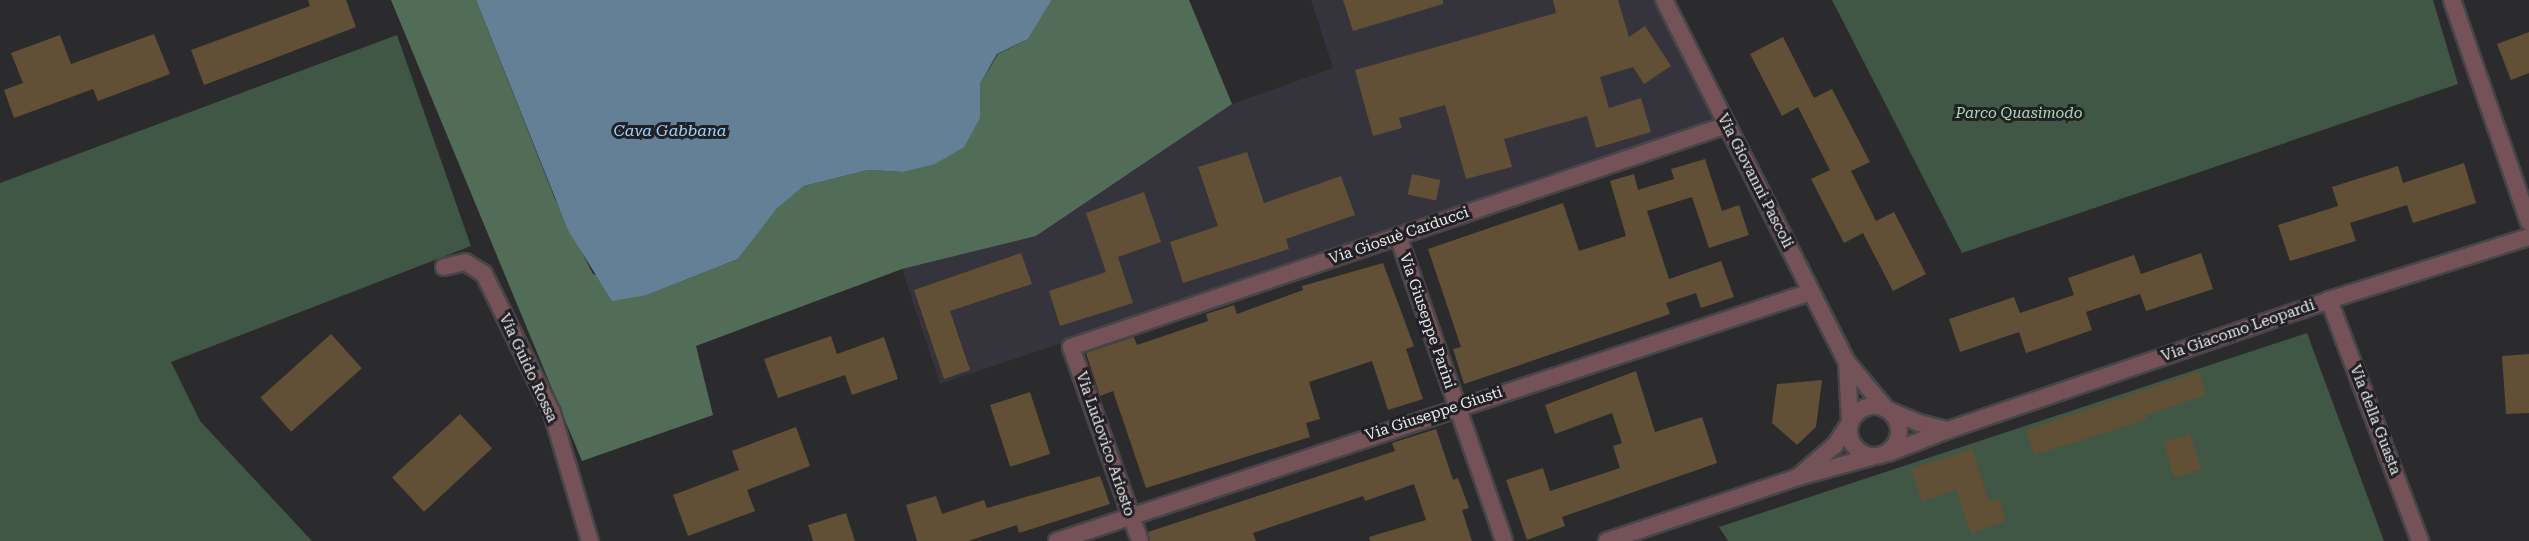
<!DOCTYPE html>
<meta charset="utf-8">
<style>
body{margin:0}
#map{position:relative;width:2529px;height:541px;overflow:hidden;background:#2b2a2d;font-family:"Roboto Serif",serif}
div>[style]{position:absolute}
.built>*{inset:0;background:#35333c}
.green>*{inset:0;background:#415745}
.forest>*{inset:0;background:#526d57}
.water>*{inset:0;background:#648096}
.building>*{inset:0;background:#615035;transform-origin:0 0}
.roads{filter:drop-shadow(2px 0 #464548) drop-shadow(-2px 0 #464548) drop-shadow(0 2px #464548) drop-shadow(0 -2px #464548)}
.minor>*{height:16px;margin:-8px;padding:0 8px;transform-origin:8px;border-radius:8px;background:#755257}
.minor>.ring{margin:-8px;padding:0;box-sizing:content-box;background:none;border:16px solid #755257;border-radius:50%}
span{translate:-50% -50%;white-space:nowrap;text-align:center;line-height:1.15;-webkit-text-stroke:6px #212024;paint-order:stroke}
.park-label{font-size:15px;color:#abdcb3;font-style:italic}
.street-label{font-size:15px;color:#edecee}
.water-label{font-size:16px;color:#a0d3fa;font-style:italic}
</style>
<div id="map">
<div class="built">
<i style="clip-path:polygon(1311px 0,1659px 0,1721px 122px,940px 384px,902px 269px,1036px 236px,1232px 104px,1333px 68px)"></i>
</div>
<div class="green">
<i style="clip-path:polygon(1832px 0,2433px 0,2458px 84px,1962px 253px)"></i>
<i style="clip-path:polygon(397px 35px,471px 246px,171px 362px,200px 421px,312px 541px,0 541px,0 183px)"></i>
<i style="clip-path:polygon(2307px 333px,2384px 541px,1728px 541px,1719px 527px)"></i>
</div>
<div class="forest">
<i style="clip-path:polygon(391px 0,476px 0,555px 199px,593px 274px,647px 295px,738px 259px,777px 207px,804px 186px,868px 170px,902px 172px,980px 118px,980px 84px,998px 54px,1028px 39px,1052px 0,1189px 0,1232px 104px,1036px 236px,902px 269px,696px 346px,713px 415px,582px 461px)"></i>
</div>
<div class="water">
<i style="clip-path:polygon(476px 0,1052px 0,1028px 39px,997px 54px,980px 84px,980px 118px,964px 147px,935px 164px,902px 172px,868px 170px,804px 186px,777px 208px,738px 259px,647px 295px,612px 301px,568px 230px)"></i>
</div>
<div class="building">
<i style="clip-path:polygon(308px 0,346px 0,356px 27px,204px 85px,191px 50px,310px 6px)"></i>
<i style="clip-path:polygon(1343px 0,1443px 0,1443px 4px,1353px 31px)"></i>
<i style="clip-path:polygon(1553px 0,1618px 0,1629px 37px,1645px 26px,1671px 66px,1644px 84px,1633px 67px,1600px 77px,1609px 108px,1641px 98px,1651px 132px,1596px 148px,1587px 116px,1504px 139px,1512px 167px,1466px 179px,1445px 105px,1399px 118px,1402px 128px,1373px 136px,1355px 70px,1556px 13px)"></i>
<i style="clip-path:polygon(2529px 32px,2529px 73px,2511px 80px,2497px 44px)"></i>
<i style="clip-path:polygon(154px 34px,170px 74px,98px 101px,93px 89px,14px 118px,4px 90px,23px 83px,11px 53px,60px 35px,71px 64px)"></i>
<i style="clip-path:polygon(1783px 37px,1814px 98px,1832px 89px,1870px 162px,1851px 171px,1876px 221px,1894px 212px,1926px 274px,1893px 291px,1863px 233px,1844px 243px,1811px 179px,1830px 170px,1798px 107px,1782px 116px,1750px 54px)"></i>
<i style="clip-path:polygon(1247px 152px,1264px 203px,1341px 176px,1355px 215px,1286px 239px,1289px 249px,1183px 283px,1170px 242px,1218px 226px,1198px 167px)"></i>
<i style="clip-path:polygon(1705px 159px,1722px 211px,1739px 205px,1749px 235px,1709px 248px,1692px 197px,1647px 211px,1669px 279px,1721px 261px,1734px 297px,1701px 308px,1696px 293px,1666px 303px,1670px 314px,1464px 384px,1453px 349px,1461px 347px,1428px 249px,1563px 203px,1579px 251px,1626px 236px,1610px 181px,1634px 174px,1638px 190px,1674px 179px,1671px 169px)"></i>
<i style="clip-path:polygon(2464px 163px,2476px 203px,2413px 223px,2407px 205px,2350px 223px,2356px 241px,2290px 261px,2278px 225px,2338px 206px,2332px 187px,2398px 166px,2403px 183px)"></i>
<i style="left:1412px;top:174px;width:29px;height:21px;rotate:12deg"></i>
<i style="clip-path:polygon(1144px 192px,1161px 242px,1118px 257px,1133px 303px,1060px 326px,1049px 291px,1106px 272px,1086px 213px)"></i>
<i style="clip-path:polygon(1021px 253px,1032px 284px,950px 311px,970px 370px,944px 379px,914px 290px)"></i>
<i style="clip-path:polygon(2201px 253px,2213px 289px,2146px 311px,2140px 294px,2086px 312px,2092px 330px,2026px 353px,2019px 332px,1960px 352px,1949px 319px,2014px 297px,2020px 313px,2074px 295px,2068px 278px,2134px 255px,2141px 274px)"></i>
<i style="clip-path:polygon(1383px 263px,1414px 346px,1406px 349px,1423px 399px,1388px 410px,1372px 361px,1309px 382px,1320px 419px,1306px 423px,1310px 437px,1146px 488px,1113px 391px,1100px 396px,1086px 353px,1134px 337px,1137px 345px,1208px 321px,1206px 314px,1234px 305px,1237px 314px,1303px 290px,1302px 286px)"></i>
<i style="left:331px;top:334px;width:46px;height:95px;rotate:48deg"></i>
<i style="clip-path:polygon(831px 336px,837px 354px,884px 337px,898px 379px,852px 395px,845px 375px,778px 398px,764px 359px)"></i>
<i style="clip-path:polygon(2529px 354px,2529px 413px,2506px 414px,2502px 356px)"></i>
<i style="clip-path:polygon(1636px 371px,1655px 432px,1702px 417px,1717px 463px,1562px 517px,1565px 526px,1527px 540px,1506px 480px,1543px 468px,1550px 491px,1620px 468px,1613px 446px,1622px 443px,1612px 413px,1555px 434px,1545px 405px)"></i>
<i style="clip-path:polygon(2199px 372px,2206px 395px,2145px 415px,2147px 419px,2034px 455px,2026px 430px)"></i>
<i style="clip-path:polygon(1822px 380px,1816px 427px,1797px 445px,1772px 423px,1777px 384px)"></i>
<i style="left:1030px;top:392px;width:65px;height:42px;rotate:72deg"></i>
<i style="left:460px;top:414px;width:47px;height:93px;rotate:47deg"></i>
<i style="clip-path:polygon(796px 427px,810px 466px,747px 490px,755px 511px,688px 536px,673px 495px,739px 470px,732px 451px)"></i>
<i style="clip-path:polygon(1436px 429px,1453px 480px,1458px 478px,1469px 508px,1462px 510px,1472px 541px,1370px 541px,1369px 537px,1426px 520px,1414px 484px,1365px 501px,1363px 496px,1253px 533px,1256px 541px,1150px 541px,1148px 532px,1395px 451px,1392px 443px)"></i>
<i style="left:2190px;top:434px;width:37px;height:28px;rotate:73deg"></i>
<i style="clip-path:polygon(1972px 449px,1989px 502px,1999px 498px,2006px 521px,1971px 533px,1956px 490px,1922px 501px,1911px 469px)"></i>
<i style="clip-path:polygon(1100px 476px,1110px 504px,1019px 533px,1017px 525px,968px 541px,917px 541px,906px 505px,936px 496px,942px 514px,984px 500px,987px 508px)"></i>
<i style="clip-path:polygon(846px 513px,855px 541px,813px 541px,808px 525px)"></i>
</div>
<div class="roads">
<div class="minor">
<i style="left:1664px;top:0;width:406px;rotate:63.2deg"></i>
<i style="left:1847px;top:362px;width:61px;rotate:50.3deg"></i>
<i style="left:1886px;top:409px;width:36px;rotate:23deg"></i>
<i style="left:1919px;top:423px;width:30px;rotate:14deg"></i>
<i style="left:1948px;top:430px;width:64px;rotate:159deg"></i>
<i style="left:2452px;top:0;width:235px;rotate:70.9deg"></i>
<i style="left:1398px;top:236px;width:323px;rotate:70.8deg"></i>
<i style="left:444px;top:267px;width:22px;rotate:-13deg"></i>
<i style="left:465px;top:262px;width:22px;rotate:32deg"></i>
<i style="left:484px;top:274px;width:155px;rotate:63.9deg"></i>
<i style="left:552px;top:413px;width:134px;rotate:73.5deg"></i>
<i style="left:2329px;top:300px;width:258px;rotate:69.3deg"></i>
<i style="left:1847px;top:363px;width:60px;rotate:87.1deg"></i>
<i style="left:1850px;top:423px;width:27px;rotate:124deg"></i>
<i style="left:1835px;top:445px;width:49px;rotate:139.1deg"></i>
<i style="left:1798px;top:477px;width:76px;rotate:-15.3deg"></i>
<i class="ring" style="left:1849px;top:406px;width:34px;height:34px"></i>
<i style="left:1948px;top:430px;width:403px;rotate:-18.8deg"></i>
<i style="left:2329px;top:300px;width:210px;rotate:-17.5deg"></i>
<i style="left:1057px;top:541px;width:794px;rotate:-18.28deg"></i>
<i style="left:1140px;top:541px;width:206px;rotate:-109.6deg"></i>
<i style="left:1071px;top:347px;width:693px;rotate:-18.7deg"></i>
<i style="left:1607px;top:541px;width:201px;rotate:-18.5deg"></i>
</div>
</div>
<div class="park-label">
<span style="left:2019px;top:114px">Parco Quasimodo</span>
</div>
<div class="street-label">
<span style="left:1755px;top:181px;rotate:63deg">Via Giovanni Pascoli</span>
<span style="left:1399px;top:236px;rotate:-19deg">Via Giosuè Carducci</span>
<span style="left:1427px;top:321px;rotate:71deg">Via Giuseppe Parini</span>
<span style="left:2238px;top:331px;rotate:-19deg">Via Giacomo Leopardi</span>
<span style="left:528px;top:368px;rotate:65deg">Via Guido Rossa</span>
<span style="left:1434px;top:414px;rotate:-18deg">Via Giuseppe Giusti</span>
<span style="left:2375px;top:420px;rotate:69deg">Via della Guasta</span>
<span style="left:1105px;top:444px;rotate:71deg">Via Ludovico Ariosto</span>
</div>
<div class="water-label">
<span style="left:670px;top:131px">Cava Gabbana</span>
</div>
</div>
